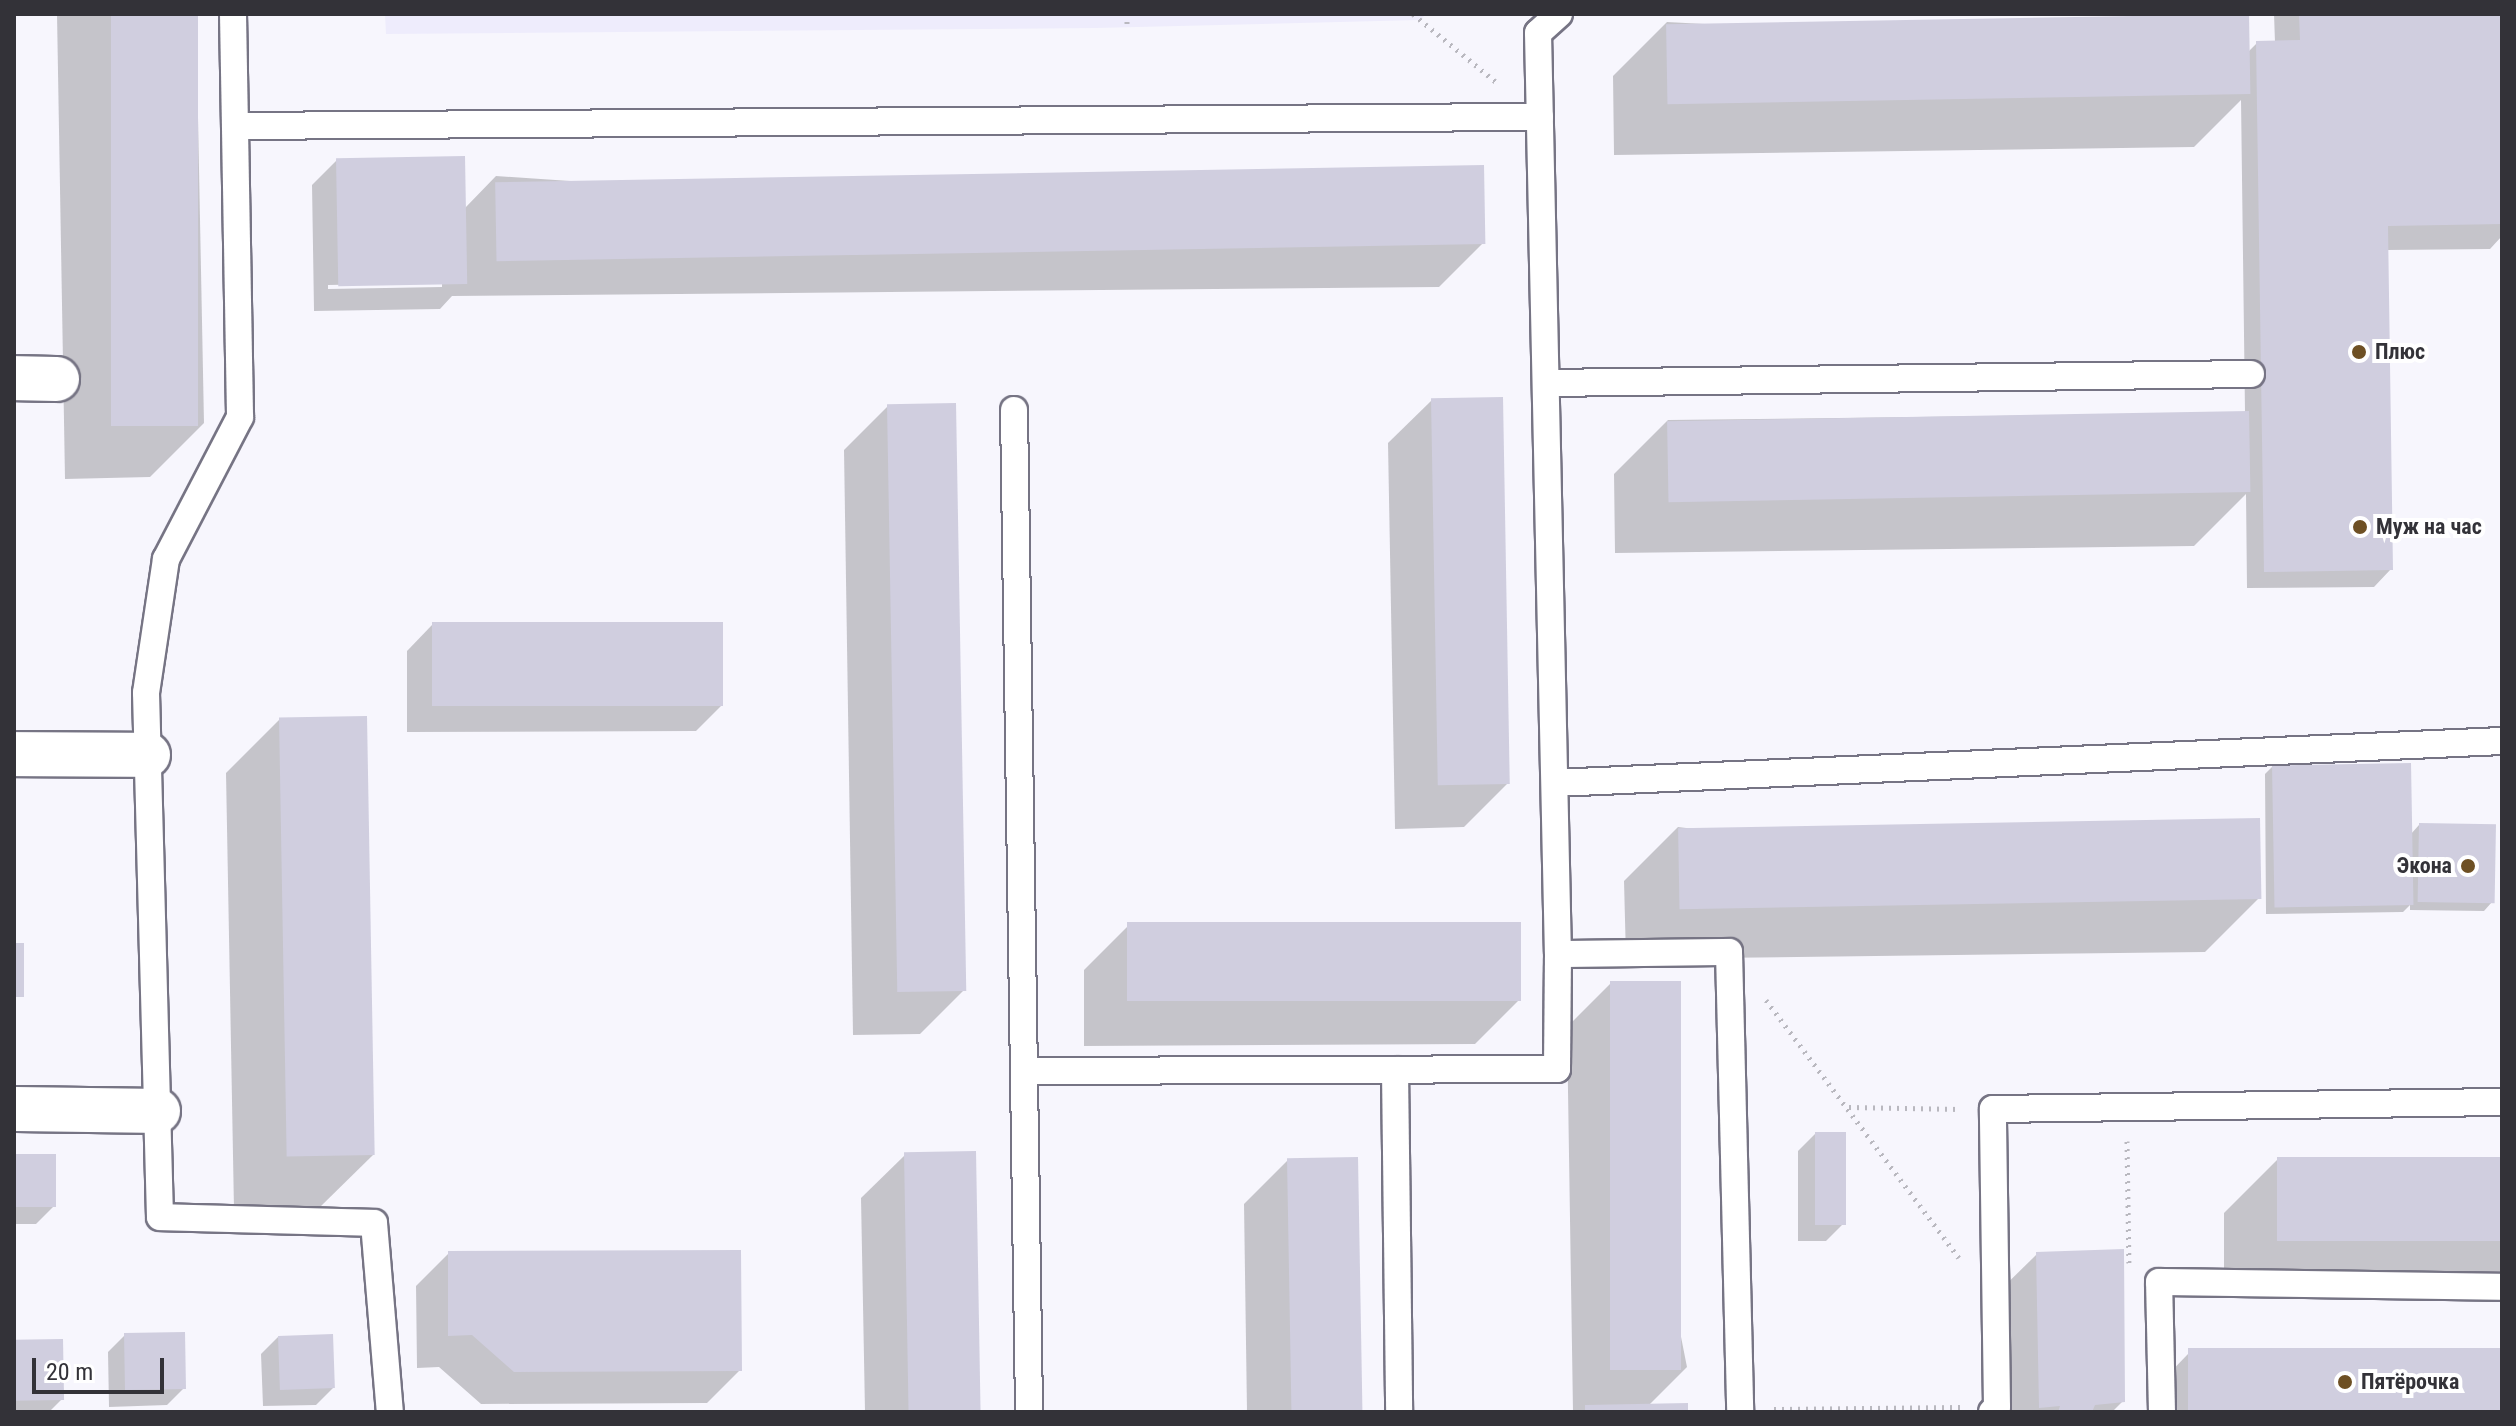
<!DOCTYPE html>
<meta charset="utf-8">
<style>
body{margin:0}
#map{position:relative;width:2516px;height:1426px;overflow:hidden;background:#f7f6fd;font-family:"Roboto Condensed",sans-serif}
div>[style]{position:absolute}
.built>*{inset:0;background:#eeecfc}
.shadow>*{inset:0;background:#0003}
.building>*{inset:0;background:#d0cedf;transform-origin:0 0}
.path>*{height:5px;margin-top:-2.5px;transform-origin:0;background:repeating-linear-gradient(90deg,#b9b8bf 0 2px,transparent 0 8px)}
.roads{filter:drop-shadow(2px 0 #767484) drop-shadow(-2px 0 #767484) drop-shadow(0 2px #767484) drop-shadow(0 -2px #767484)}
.service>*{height:26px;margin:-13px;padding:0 13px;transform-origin:13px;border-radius:13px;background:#fff}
.minor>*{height:44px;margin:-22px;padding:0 22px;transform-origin:22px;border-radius:22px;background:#fff}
.dots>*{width:22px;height:22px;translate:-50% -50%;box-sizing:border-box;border:4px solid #fff;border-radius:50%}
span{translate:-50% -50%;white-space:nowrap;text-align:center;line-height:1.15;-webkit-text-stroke:8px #fff;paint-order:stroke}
.poi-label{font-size:22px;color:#333238;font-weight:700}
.left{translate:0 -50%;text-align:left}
.right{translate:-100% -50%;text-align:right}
.frame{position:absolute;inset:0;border:16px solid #333238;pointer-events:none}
.scale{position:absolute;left:32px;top:1358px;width:132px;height:36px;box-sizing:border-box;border:4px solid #333238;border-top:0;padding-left:10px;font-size:24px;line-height:28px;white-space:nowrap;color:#333238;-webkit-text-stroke:6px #fff;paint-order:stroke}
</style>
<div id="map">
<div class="built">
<i style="clip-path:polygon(385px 14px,1427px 14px,1419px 20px,1096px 28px,386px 34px)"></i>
</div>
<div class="shadow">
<i style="clip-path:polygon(57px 14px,196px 14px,204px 423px,150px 477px,65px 479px)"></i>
<i style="clip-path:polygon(2274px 14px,2502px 14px,2502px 236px,2490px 249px,2387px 250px,2391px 569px,2374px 587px,2247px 588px,2246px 494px,2194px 546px,1615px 553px,1614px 474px,1668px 420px,2245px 413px,2241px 100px,2194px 147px,1614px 155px,1613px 76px,1667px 22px,2247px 53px,2257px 43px,2275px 43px)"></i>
<i style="clip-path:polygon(evenodd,337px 160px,464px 209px,496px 176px,1483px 243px,1439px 287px,452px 296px,440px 309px,314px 311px,312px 185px,337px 160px,442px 283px,442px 287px,328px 289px,328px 285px,442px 283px)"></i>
<i style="clip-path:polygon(1432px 400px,1508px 783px,1464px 827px,1395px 829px,1388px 443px)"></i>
<i style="clip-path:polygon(888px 406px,964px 990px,920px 1034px,853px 1035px,844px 450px)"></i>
<i style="clip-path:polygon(432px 625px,721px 706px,696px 731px,407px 732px,407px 651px)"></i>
<i style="clip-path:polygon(280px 719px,373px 1155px,319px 1208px,234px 1210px,226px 773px)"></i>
<i style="clip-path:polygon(2273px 766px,2410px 835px,2419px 825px,2492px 902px,2484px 911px,2410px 910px,2410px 905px,2403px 912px,2266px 914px,2265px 774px)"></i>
<i style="clip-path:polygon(1678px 827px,2259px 898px,2205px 952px,1626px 959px,1624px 881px)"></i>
<i style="clip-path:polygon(1128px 926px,1519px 1000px,1475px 1044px,1084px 1046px,1084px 970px)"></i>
<i style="clip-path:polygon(1611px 983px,1687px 1367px,1648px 1406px,1686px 1412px,1573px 1412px,1567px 1027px)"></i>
<i style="clip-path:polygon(1815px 1134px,1843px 1224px,1826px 1241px,1798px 1241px,1798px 1151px)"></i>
<i style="clip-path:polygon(905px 1155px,979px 1412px,865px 1412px,861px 1198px)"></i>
<i style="clip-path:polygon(14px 1156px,53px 1207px,36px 1224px,14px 1224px)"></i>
<i style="clip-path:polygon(2278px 1159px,2502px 1159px,2502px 1294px,2224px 1294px,2224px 1213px)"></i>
<i style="clip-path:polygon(1288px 1160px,1361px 1412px,1247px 1412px,1244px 1204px)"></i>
<i style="clip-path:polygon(449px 1253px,740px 1370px,707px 1403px,481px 1404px,439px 1367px,417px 1368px,416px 1286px)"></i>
<i style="clip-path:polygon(2037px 1254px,2123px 1401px,2112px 1412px,1985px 1412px,1983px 1307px)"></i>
<i style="clip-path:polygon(125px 1335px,184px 1388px,167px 1405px,109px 1407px,108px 1352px)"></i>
<i style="clip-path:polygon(278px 1337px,333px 1388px,316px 1405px,263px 1406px,261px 1354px)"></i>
<i style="clip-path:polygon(14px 1343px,62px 1399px,49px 1412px,14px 1412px)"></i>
<i style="clip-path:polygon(2502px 1350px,2502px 1412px,2157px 1412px,2157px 1386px,2189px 1353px)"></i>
</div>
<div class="building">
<i style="left:111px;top:14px;width:87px;height:412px"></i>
<i style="left:2249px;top:14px;width:80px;height:583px;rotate:89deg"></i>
<i style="clip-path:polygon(2299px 14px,2502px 14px,2502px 224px,2388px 226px,2393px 570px,2264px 572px,2256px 41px,2300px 40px)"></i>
<i style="left:465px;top:156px;width:128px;height:129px;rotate:89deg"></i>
<i style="left:1484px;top:165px;width:79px;height:989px;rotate:89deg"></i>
<i style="left:1503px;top:397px;width:387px;height:72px;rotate:89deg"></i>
<i style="left:956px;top:403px;width:588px;height:69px;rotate:89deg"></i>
<i style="left:2249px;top:411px;width:81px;height:582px;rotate:89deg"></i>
<i style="left:723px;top:622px;width:84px;height:291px;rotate:90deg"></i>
<i style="left:367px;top:716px;width:439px;height:88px;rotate:89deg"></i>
<i style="left:2411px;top:763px;width:142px;height:139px;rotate:89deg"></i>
<i style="left:2260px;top:818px;width:81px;height:582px;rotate:89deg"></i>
<i style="left:2419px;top:823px;width:77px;height:79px;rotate:1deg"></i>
<i style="left:1521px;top:922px;width:79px;height:394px;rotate:90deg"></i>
<i style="left:14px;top:943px;width:10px;height:54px"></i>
<i style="left:1610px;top:981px;width:71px;height:389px"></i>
<i style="left:1815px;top:1132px;width:31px;height:93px"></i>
<i style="left:976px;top:1151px;width:261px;height:72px;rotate:89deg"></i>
<i style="left:14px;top:1154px;width:42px;height:53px"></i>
<i style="left:1358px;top:1157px;width:255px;height:71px;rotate:89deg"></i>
<i style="left:2277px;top:1157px;width:225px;height:84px"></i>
<i style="clip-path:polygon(2124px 1249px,2125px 1402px,2095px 1405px,2092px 1412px,2058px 1412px,2060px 1406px,2039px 1408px,2036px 1252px)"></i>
<i style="clip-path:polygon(741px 1250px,742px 1371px,514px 1372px,472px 1335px,448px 1336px,448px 1251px)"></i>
<i style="left:185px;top:1332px;width:57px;height:61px;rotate:89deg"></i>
<i style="left:333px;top:1334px;width:54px;height:55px;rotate:88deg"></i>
<i style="left:63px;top:1339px;width:61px;height:49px;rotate:89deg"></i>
<i style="left:2502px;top:1348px;width:64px;height:314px;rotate:90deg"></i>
<i style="clip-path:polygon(1688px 1403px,1688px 1412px,1585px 1412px,1585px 1405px)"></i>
</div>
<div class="path">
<i style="left:1127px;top:14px;width:13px;rotate:90deg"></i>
<i style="left:1413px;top:14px;width:107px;rotate:39.3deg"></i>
<i style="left:1766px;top:1000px;width:322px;rotate:53.2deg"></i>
<i style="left:1849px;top:1107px;width:111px;rotate:1deg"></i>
<i style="left:2127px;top:1141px;width:122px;rotate:89.1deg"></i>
<i style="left:1774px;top:1409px;width:186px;rotate:-0.6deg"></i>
</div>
<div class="roads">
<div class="service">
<i style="left:233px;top:14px;width:403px;rotate:89deg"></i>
<i style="left:240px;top:417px;width:160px;rotate:117.5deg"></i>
<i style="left:166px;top:559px;width:135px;rotate:98.5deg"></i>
<i style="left:146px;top:693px;width:524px;rotate:88.47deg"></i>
<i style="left:160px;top:1217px;width:214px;rotate:1.6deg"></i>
<i style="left:374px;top:1223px;width:190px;rotate:85.2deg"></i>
<i style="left:1559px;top:14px;width:28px;rotate:138deg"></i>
<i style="left:1538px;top:33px;width:921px;rotate:88.76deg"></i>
<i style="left:1558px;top:954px;width:171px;rotate:-0.7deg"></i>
<i style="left:1729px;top:952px;width:460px;rotate:88.6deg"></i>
<i style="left:235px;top:126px;width:1305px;rotate:-0.4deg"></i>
<i style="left:1546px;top:383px;width:705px;rotate:-0.73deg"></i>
<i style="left:1014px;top:410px;width:1002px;rotate:89.14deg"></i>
<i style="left:1555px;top:783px;width:948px;rotate:-2.54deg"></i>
<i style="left:1395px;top:1070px;width:342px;rotate:89.3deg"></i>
<i style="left:1024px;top:1071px;width:533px;rotate:-0.21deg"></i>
<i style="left:1557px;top:1069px;width:115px;rotate:-89.5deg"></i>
<i style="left:1992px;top:1412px;width:7px;rotate:-45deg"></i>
<i style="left:1997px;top:1407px;width:298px;rotate:-90.8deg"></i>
<i style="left:1993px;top:1109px;width:509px;rotate:-0.79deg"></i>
<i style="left:2162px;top:1412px;width:130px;rotate:-91.3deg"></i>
<i style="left:2159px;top:1282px;width:343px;rotate:0.8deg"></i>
</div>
<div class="minor">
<i style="left:14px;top:378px;width:43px;rotate:1.3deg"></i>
<i style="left:14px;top:754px;width:134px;rotate:0.4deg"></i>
<i style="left:14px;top:1109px;width:144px;rotate:0.8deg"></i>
</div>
</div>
<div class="dots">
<i style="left:2359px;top:352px;background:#6e5024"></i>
<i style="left:2360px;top:527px;background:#6e5024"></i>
<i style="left:2468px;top:866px;background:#6e5024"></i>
<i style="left:2345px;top:1382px;background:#6e5024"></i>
</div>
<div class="poi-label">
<span class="left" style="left:2375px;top:352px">Плюс</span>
<span class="left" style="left:2376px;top:527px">Муж на час</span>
<span class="right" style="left:2452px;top:866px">Экона</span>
<span class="left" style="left:2361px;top:1382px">Пятёрочка</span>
</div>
<div class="frame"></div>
<div class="scale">20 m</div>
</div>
